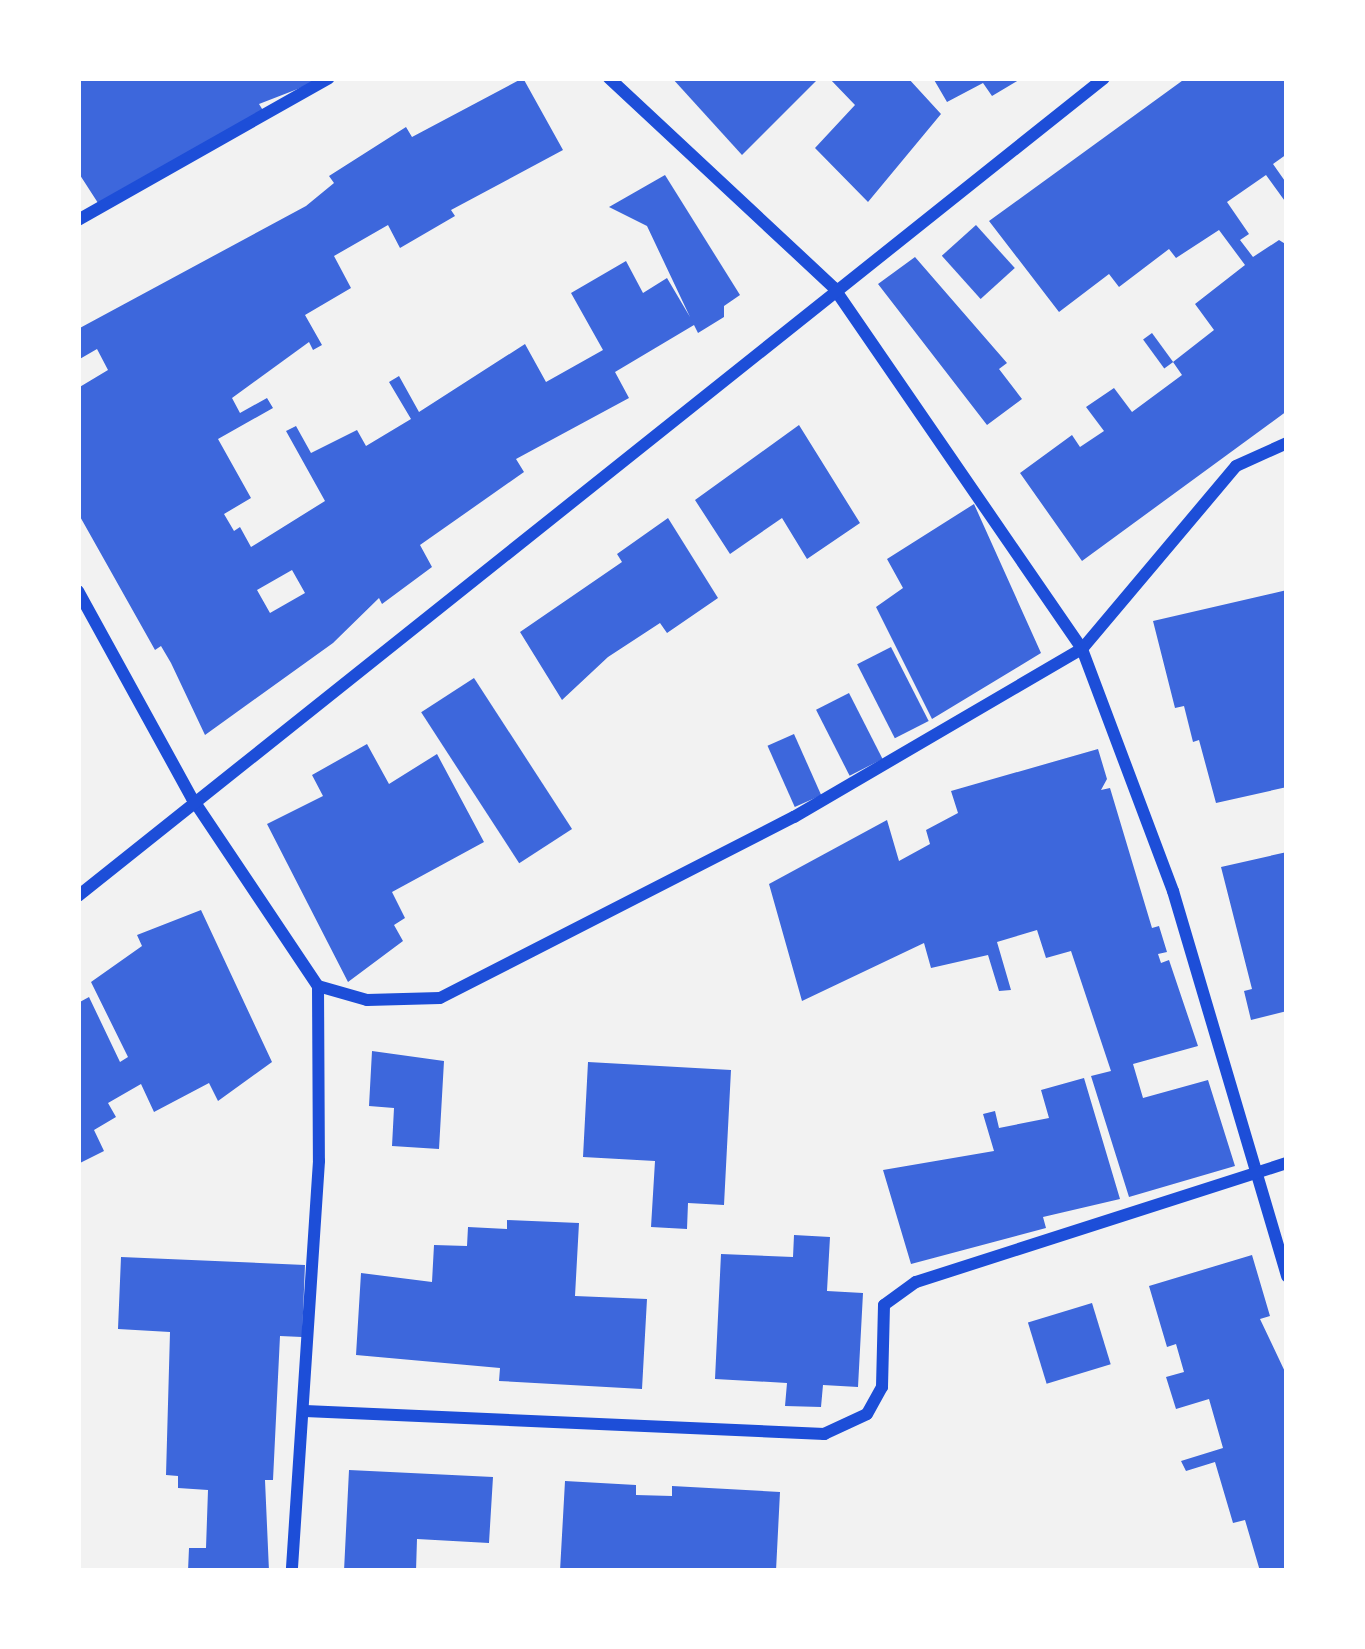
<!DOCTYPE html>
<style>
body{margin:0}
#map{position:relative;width:1365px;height:1649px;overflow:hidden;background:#f2f2f2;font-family:Rubik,sans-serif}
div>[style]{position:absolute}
.building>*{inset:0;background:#3d67dc;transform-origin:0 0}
.minor>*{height:12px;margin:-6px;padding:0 6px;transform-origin:6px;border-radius:6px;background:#1d4ed8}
span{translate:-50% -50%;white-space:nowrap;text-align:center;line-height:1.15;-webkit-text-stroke:9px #fff;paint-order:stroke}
.frame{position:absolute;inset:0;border:81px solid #fff;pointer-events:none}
</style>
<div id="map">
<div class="building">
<i style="clip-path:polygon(78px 78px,326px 78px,259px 104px,264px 112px,98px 203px,78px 172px)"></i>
<i style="clip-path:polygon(evenodd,523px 78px,563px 150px,451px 210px,455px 216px,400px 248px,388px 225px,334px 256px,351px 288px,305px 315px,322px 345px,313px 350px,309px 342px,232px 398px,240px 413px,267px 398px,273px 408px,218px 439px,251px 498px,224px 514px,234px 531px,240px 527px,251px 547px,325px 501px,286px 431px,296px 426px,311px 453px,357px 430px,366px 446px,411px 419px,389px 382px,399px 376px,419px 412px,525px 344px,546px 382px,603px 350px,571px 293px,626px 261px,643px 293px,667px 278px,690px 317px,647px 226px,609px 207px,665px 175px,740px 295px,724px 306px,724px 317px,698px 333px,694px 325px,615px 372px,629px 398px,516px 459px,524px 472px,420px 545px,432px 567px,382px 604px,379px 598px,333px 643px,205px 735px,171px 663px,161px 646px,155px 650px,78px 513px,78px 388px,108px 370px,97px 349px,78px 360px,78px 329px,306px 206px,334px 183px,329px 176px,406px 127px,412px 137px,523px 78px,292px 570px,305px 593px,270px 613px,257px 590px,292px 570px)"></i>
<i style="clip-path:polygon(672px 78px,819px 78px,742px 155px)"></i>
<i style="clip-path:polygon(829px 78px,908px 78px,941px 114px,868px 202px,815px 148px,855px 105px)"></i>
<i style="clip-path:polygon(933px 78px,1022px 78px,992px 96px,983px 83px,947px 102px)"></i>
<i style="clip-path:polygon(1186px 78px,1287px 78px,1287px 154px,1273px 164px,1287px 184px,1287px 204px,1266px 175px,1227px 202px,1249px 234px,1240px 240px,1253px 257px,1279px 240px,1287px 245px,1287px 411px,1082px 561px,1020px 473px,1072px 435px,1080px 447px,1104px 431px,1086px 407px,1114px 388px,1132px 412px,1182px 375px,1173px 362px,1214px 330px,1195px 304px,1245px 265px,1219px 230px,1176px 258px,1169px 249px,1119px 287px,1109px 274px,1059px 312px,989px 221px)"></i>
<i style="left:976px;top:225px;width:58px;height:46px;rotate:48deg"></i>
<i style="clip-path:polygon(915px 257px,1007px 363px,999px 369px,1022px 399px,987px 425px,878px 284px)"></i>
<i style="left:1152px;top:333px;width:36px;height:11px;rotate:54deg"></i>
<i style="clip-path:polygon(799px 425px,860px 523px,807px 559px,782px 518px,730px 554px,695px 500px)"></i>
<i style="clip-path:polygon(974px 504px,1041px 653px,932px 719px,876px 607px,903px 588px,887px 559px)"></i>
<i style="clip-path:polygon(668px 518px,718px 598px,667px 633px,660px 623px,608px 657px,562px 700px,520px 632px,622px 562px,617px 554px)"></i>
<i style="clip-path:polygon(1287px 590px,1287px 787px,1216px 803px,1199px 740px,1193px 742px,1184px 706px,1175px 708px,1153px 621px)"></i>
<i style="left:891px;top:647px;width:83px;height:38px;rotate:63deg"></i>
<i style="left:474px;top:678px;width:180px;height:63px;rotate:57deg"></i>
<i style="left:849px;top:693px;width:74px;height:37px;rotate:63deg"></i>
<i style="left:794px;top:734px;width:67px;height:29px;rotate:66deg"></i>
<i style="clip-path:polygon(367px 744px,389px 784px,437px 754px,484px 842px,392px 892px,405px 918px,394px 925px,403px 941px,348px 982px,267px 824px,323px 796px,312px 775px)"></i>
<i style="clip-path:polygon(1098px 749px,1107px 779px,1101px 790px,1110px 788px,1152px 928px,1159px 926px,1167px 952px,1158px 954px,1161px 963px,1169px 960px,1198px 1046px,1133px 1064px,1143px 1098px,1208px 1080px,1235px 1166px,1129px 1197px,1091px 1076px,1111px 1071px,1071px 951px,1046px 958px,1037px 930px,997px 942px,1011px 990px,999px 991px,988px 955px,931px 968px,924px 943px,802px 1001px,769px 884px,887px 820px,899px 861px,930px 844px,926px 830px,958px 813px,951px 791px)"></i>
<i style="clip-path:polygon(1287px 852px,1287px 1011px,1251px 1020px,1244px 991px,1252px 989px,1221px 867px)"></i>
<i style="clip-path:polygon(201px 910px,272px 1062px,218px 1101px,209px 1083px,154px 1112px,141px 1084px,108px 1103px,116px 1117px,94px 1130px,104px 1151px,78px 1164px,78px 1003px,89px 997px,120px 1062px,128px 1057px,91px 982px,142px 946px,137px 935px)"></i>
<i style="clip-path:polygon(372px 1051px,444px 1061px,439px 1149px,392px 1146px,394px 1108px,369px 1106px)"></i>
<i style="clip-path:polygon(588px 1062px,731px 1070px,724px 1205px,688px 1203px,687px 1229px,651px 1227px,655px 1161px,583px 1157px)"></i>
<i style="clip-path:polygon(1084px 1078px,1120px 1199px,1043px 1217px,1046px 1228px,911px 1264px,883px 1170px,994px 1151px,983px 1114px,995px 1111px,999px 1128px,1049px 1118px,1041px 1090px)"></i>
<i style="clip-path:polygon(507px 1220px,579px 1223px,575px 1296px,647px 1299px,642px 1389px,499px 1381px,500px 1368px,356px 1355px,361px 1273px,432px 1282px,434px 1245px,467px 1246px,468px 1227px,507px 1229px)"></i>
<i style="clip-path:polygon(794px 1235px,830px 1237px,827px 1291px,863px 1293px,858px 1387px,823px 1385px,821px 1407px,785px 1406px,787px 1383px,715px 1379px,721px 1254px,793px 1257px)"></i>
<i style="clip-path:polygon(1252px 1255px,1270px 1316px,1260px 1319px,1287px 1376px,1287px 1571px,1260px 1571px,1245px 1520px,1233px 1523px,1215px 1462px,1186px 1471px,1181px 1461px,1223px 1448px,1209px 1399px,1176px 1409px,1166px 1377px,1184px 1372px,1176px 1344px,1167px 1347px,1149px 1286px)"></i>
<i style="clip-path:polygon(121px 1257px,305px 1265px,302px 1337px,280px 1336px,273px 1480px,265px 1480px,269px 1571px,188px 1571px,189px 1548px,206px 1548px,208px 1490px,178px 1488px,178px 1476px,166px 1475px,170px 1332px,118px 1329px)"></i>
<i style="left:1092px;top:1303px;width:64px;height:67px;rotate:73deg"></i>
<i style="clip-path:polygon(349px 1470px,493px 1477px,489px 1543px,417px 1539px,416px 1571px,344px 1571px)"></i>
<i style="clip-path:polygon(565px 1481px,636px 1485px,636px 1495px,672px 1496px,672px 1486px,780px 1492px,776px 1571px,560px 1571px)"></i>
</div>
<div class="minor">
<i style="left:609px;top:78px;width:308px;rotate:43deg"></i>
<i style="left:834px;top:288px;width:438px;rotate:55.5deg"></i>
<i style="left:1082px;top:649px;width:259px;rotate:69.4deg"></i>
<i style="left:1173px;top:891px;width:402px;rotate:73.5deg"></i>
<i style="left:78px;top:220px;width:288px;rotate:-29.5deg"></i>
<i style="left:78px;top:591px;width:236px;rotate:61.2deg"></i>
<i style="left:192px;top:798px;width:226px;rotate:56.2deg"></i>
<i style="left:318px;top:986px;width:175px;rotate:89.7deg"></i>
<i style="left:319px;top:1161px;width:411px;rotate:93.8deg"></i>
<i style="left:78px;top:896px;width:1312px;rotate:-38.56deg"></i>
<i style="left:318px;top:986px;width:51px;rotate:15.9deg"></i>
<i style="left:367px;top:1000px;width:73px;rotate:-1.6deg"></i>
<i style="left:440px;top:998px;width:398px;rotate:-27.1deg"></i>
<i style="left:794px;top:817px;width:333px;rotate:-30.3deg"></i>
<i style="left:1082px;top:649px;width:239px;rotate:-49.9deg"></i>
<i style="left:1236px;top:466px;width:56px;rotate:-24.3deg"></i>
<i style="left:305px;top:1411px;width:520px;rotate:2.54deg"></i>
<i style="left:824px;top:1434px;width:47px;rotate:-24.9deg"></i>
<i style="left:867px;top:1414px;width:31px;rotate:-61deg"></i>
<i style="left:882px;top:1387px;width:82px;rotate:-88.6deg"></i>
<i style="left:884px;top:1305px;width:39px;rotate:-36deg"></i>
<i style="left:916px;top:1282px;width:390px;rotate:-17.8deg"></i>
</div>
<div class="frame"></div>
</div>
